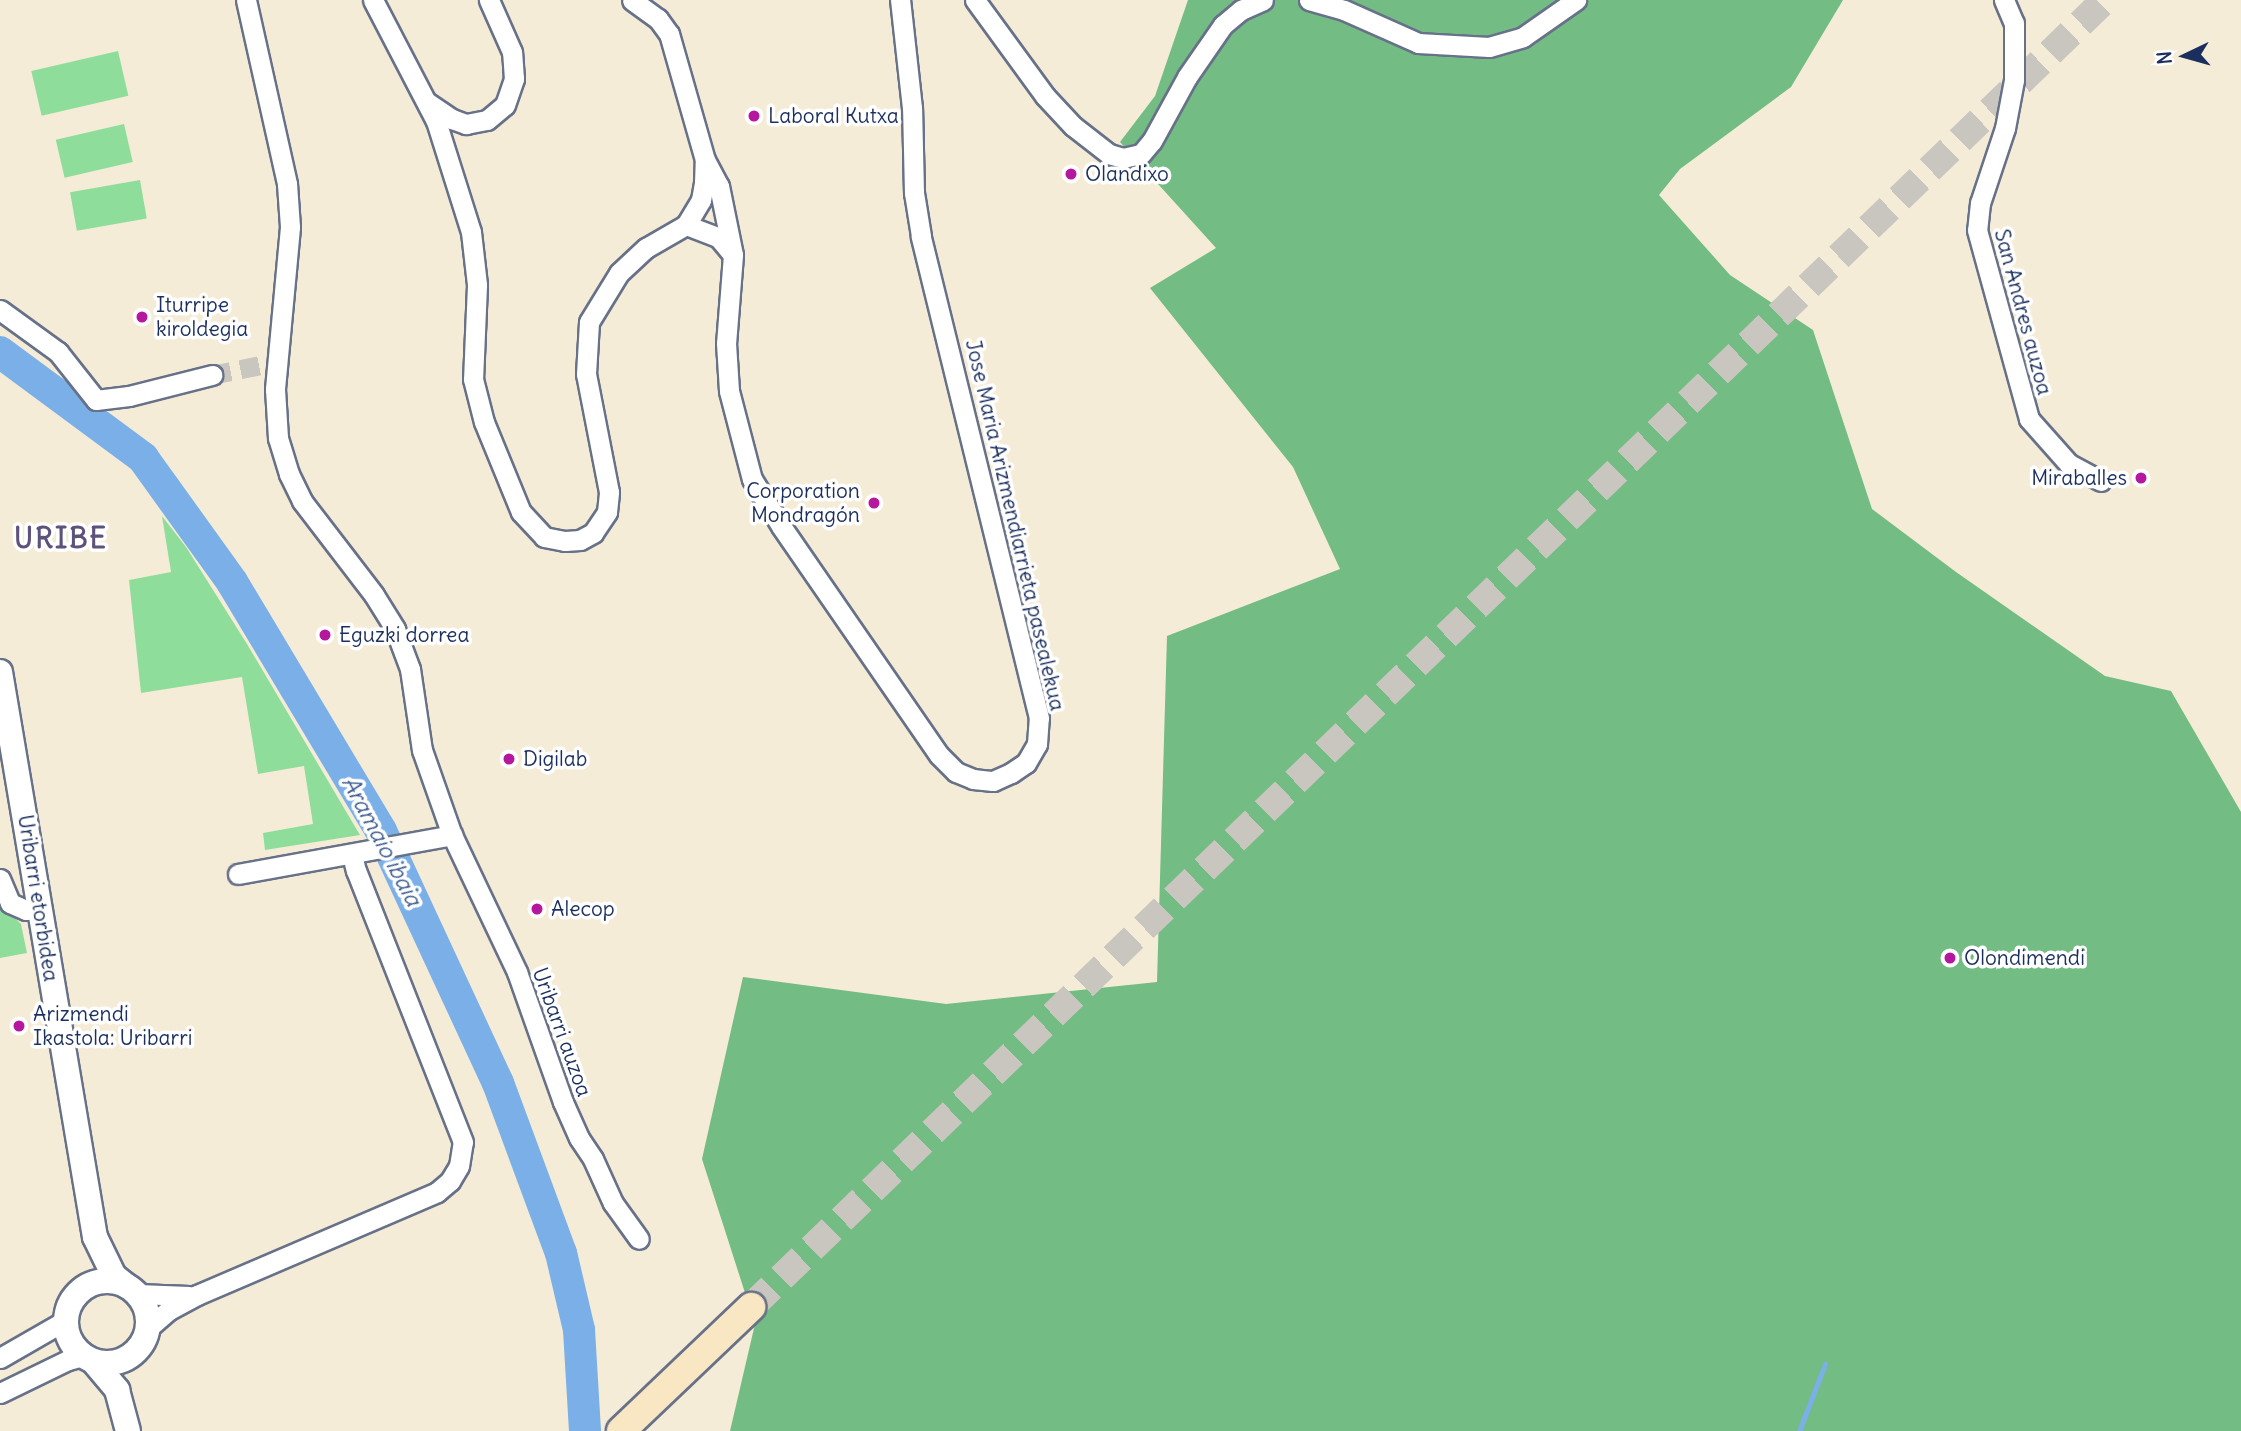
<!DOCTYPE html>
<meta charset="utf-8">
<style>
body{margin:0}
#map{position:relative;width:2241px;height:1431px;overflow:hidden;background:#f5ecd7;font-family:Delius,sans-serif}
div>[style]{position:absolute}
.green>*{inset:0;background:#8fdd9b;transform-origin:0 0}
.forest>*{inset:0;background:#73bc83}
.stream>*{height:5px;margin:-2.5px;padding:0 2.5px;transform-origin:2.5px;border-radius:2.5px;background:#7bafe8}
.river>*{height:32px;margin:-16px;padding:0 16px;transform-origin:16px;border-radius:16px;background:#7bafe8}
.minor-tunnel>*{height:19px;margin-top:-9.5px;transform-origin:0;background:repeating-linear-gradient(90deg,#c9c6bf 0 19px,transparent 0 29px)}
.secondary-tunnel>*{height:28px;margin-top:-14px;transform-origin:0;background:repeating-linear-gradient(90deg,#c9c6bf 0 28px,transparent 0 42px)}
.roads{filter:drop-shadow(2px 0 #677188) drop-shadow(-2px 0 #677188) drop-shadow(0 2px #677188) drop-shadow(0 -2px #677188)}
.minor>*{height:19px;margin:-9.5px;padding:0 9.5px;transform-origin:9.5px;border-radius:9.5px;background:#fff}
.tertiary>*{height:24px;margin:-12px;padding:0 12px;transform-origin:12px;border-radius:12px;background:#fff}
.tertiary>.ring{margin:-12px;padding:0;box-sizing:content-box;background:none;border:24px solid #fff;border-radius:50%}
.secondary>*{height:28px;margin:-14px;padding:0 14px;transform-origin:14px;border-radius:14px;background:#f9e7c3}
.dots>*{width:19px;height:19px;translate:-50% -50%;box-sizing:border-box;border:4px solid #fff;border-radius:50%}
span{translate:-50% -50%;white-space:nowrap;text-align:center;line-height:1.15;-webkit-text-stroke:7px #fff;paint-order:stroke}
.poi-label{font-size:21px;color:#1b2f5e}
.left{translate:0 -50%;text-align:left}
.right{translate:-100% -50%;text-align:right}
.street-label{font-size:21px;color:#1b2f5e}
.water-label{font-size:23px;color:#3d5c8e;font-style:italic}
.district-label{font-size:28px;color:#5c527c;font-weight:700;letter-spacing:2px}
.north{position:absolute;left:2150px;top:21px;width:70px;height:70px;-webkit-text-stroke:5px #fff;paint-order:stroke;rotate:265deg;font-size:19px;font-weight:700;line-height:28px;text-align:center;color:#1b2f5e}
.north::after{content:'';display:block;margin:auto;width:24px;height:32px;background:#1b2f5e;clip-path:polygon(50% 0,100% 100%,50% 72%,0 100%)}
</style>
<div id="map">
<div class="green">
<i style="left:118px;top:51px;width:46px;height:89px;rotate:77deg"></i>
<i style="left:124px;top:124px;width:39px;height:70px;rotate:77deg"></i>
<i style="left:140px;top:180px;width:39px;height:71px;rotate:80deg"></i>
<i style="clip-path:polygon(162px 516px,186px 547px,247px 644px,360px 835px,265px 850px,263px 833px,313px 824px,304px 766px,258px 774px,242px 677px,141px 693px,129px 580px,171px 572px)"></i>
<i style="clip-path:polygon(0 903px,21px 924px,27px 953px,0 958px)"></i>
</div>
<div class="forest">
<i style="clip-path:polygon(1188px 0,1843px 0,1791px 87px,1680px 169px,1659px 195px,1730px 275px,1813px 330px,1872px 509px,1956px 572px,2105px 676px,2171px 691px,2241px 812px,2241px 1431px,730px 1431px,755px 1324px,702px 1159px,743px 977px,946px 1004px,1157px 982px,1167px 636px,1340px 569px,1293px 467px,1150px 288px,1216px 248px,1120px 142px,1155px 96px)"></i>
</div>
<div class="stream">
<i style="left:1799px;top:1431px;width:72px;rotate:-68.8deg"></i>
</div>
<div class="river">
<i style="left:0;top:352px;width:178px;rotate:36.5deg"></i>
<i style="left:143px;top:458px;width:153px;rotate:54.3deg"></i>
<i style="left:232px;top:582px;width:290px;rotate:59.1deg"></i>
<i style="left:381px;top:831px;width:278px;rotate:65.1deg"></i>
<i style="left:498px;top:1083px;width:181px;rotate:69.7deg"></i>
<i style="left:561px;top:1253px;width:79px;rotate:76.8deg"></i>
<i style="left:579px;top:1330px;width:101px;rotate:86.6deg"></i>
</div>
<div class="minor-tunnel">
<i style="left:212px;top:375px;width:65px;rotate:-11.5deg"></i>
</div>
<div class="secondary-tunnel">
<i style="left:751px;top:1307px;width:1882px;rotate:-43.99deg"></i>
</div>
<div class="roads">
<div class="minor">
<i style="left:246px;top:0;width:189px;rotate:77.4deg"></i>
<i style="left:287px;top:184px;width:43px;rotate:86deg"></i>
<i style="left:290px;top:227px;width:163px;rotate:95.3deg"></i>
<i style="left:275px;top:389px;width:49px;rotate:86.5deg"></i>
<i style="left:278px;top:438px;width:38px;rotate:73deg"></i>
<i style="left:289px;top:474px;width:30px;rotate:64deg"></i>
<i style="left:302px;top:501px;width:118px;rotate:52.5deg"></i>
<i style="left:374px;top:595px;width:40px;rotate:58deg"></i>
<i style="left:395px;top:629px;width:43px;rotate:69.4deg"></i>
<i style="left:410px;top:669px;width:82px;rotate:81.6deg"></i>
<i style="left:422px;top:750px;width:90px;rotate:70.6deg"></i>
<i style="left:452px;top:835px;width:152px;rotate:64.6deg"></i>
<i style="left:517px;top:972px;width:138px;rotate:70.5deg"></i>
<i style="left:563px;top:1102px;width:39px;rotate:66deg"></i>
<i style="left:579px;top:1138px;width:25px;rotate:56deg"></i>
<i style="left:593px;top:1159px;width:48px;rotate:65.6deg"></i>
<i style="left:613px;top:1203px;width:44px;rotate:54.2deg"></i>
<i style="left:373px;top:0;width:136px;rotate:62.5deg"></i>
<i style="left:436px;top:121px;width:116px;rotate:72.5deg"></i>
<i style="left:471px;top:232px;width:53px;rotate:83.5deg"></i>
<i style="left:477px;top:285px;width:94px;rotate:92.4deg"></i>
<i style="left:473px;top:379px;width:44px;rotate:75.7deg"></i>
<i style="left:484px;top:422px;width:97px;rotate:67.7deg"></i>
<i style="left:521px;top:512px;width:34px;rotate:47deg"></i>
<i style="left:544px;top:537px;width:21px;rotate:11deg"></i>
<i style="left:565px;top:541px;width:15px;rotate:-4deg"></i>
<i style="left:580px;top:540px;width:15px;rotate:-28deg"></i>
<i style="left:593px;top:533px;width:25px;rotate:-56deg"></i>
<i style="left:607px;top:512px;width:20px;rotate:-84deg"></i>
<i style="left:609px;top:492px;width:120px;rotate:-101deg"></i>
<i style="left:586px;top:374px;width:52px;rotate:-86.7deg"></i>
<i style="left:589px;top:322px;width:57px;rotate:-58.5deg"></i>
<i style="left:619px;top:273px;width:37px;rotate:-43deg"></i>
<i style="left:646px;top:248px;width:46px;rotate:-29.9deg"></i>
<i style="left:686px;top:225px;width:29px;rotate:-59deg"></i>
<i style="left:701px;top:200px;width:17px;rotate:-80deg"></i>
<i style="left:704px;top:183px;width:23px;rotate:-88deg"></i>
<i style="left:705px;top:160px;width:131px;rotate:-105.9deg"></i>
<i style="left:669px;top:34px;width:19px;rotate:-126deg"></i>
<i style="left:658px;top:19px;width:32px;rotate:-144deg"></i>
<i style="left:975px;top:0;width:119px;rotate:53.9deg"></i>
<i style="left:1045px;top:96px;width:41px;rotate:47deg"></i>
<i style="left:1073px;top:126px;width:46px;rotate:37.9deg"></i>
<i style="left:1109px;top:154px;width:15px;rotate:16deg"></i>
<i style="left:1123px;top:158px;width:18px;rotate:-13deg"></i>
<i style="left:1141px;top:154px;width:17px;rotate:-50deg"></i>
<i style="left:1152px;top:141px;width:73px;rotate:-61.3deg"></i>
<i style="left:1187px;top:77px;width:63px;rotate:-55.3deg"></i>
<i style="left:1223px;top:25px;width:23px;rotate:-40deg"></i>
<i style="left:1241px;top:10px;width:24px;rotate:-24deg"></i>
<i style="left:1309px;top:0;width:36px;rotate:16deg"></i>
<i style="left:1344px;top:10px;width:81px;rotate:24deg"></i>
<i style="left:1418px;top:43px;width:71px;rotate:3.2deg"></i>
<i style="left:1489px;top:47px;width:35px;rotate:-16deg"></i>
<i style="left:1523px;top:37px;width:65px;rotate:-34.9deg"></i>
<i style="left:2004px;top:0;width:25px;rotate:67deg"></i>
<i style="left:2014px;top:23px;width:57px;rotate:90deg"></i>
<i style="left:2014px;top:80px;width:49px;rotate:100.6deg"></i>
<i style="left:2005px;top:128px;width:79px;rotate:108.4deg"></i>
<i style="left:1980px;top:203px;width:27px;rotate:96deg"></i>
<i style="left:1977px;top:230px;width:196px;rotate:74.6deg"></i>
<i style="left:2029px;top:419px;width:60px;rotate:48.4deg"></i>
<i style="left:2069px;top:464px;width:36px;rotate:28deg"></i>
<i style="left:428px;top:103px;width:29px;rotate:34deg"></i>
<i style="left:452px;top:119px;width:15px;rotate:20deg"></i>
<i style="left:466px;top:124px;width:21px;rotate:-11deg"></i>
<i style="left:487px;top:120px;width:23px;rotate:-40deg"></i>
<i style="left:505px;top:105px;width:28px;rotate:-71deg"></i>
<i style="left:514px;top:79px;width:27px;rotate:-94deg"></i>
<i style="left:512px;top:52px;width:57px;rotate:-113.9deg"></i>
<i style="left:705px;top:160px;width:30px;rotate:62deg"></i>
<i style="left:719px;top:186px;width:70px;rotate:78.5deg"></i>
<i style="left:733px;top:255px;width:88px;rotate:94.5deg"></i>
<i style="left:726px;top:343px;width:48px;rotate:86.4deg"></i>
<i style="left:729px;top:391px;width:91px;rotate:75.4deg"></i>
<i style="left:752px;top:479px;width:55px;rotate:58.3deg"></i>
<i style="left:781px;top:526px;width:278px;rotate:55.4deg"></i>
<i style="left:939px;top:755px;width:24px;rotate:45deg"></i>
<i style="left:956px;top:772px;width:18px;rotate:22deg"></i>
<i style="left:973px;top:779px;width:20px;rotate:6deg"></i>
<i style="left:993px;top:781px;width:20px;rotate:-24deg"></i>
<i style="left:1011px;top:773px;width:18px;rotate:-34deg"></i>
<i style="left:1026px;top:763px;width:22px;rotate:-60deg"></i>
<i style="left:1037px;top:744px;width:26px;rotate:-86deg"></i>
<i style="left:1039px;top:718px;width:496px;rotate:-103.8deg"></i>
<i style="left:921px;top:236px;width:44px;rotate:-99.2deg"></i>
<i style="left:914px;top:193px;width:85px;rotate:-91.3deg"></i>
<i style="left:912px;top:108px;width:109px;rotate:-96.3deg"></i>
<i style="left:686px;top:225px;width:34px;rotate:21deg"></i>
<i style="left:718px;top:237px;width:23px;rotate:50deg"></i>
<i style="left:0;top:310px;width:72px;rotate:35.9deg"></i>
<i style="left:58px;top:352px;width:61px;rotate:51.6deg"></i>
<i style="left:96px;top:400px;width:33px;rotate:-7deg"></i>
<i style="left:129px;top:396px;width:86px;rotate:-14.2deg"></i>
<i style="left:238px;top:874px;width:218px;rotate:-10.3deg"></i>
<i style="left:0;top:879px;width:26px;rotate:67deg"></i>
<i style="left:10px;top:903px;width:17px;rotate:24deg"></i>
<i style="left:26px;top:910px;width:14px;rotate:-8deg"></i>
<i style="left:137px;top:1294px;width:52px;rotate:2.2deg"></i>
<i style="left:147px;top:1329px;width:29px;rotate:-41deg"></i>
<i style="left:169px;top:1310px;width:32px;rotate:-28deg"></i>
<i style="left:197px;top:1295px;width:261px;rotate:-23.2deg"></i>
<i style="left:437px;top:1192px;width:17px;rotate:-40deg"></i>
<i style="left:450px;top:1181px;width:17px;rotate:-59deg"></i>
<i style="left:459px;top:1166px;width:24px;rotate:-81deg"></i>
<i style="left:463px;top:1142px;width:291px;rotate:-111.5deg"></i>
<i style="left:356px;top:871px;width:16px;rotate:-104deg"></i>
<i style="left:0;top:1358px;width:76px;rotate:-29.9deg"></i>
<i style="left:0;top:1393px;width:76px;rotate:-25.9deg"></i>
<i style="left:68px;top:1360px;width:16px;rotate:-15deg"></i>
</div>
<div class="tertiary">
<i style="left:0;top:672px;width:573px;rotate:80.46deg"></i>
<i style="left:95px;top:1237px;width:43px;rotate:64deg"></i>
<i style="left:114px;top:1276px;width:16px;rotate:38deg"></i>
<i class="ring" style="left:66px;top:1281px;width:58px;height:58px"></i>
<i style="left:93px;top:1361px;width:38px;rotate:50deg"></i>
<i style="left:117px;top:1390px;width:42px;rotate:75deg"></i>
</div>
<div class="secondary">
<i style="left:621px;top:1431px;width:180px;rotate:-43.6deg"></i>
</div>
</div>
<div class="dots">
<i style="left:754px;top:116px;background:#b5179e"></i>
<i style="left:1071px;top:174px;background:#b5179e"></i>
<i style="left:142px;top:317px;background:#b5179e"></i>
<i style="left:2141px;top:478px;background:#b5179e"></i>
<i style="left:874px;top:503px;background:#b5179e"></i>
<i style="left:325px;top:635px;background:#b5179e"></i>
<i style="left:509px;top:759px;background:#b5179e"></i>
<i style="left:537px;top:909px;background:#b5179e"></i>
<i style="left:1950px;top:958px;background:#b5179e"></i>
<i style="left:19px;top:1026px;background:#b5179e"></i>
</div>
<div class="poi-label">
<span class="left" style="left:768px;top:116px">Laboral Kutxa</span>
<span class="left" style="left:1085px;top:174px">Olandixo</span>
<span class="left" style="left:156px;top:317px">Iturripe<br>kiroldegia</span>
<span class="right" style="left:2127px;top:478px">Miraballes</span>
<span class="right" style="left:860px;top:503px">Corporation<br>Mondragón</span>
<span class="left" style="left:339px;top:635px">Eguzki dorrea</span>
<span class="left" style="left:523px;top:759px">Digilab</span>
<span class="left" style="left:551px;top:909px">Alecop</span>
<span class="left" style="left:1964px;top:958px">Olondimendi</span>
<span class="left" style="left:33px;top:1026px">Arizmendi<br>Ikastola: Uribarri</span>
</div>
<div class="street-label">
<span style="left:2023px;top:312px;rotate:75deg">San Andres auzoa</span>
<span style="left:1015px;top:525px;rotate:77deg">Jose Maria Arizmendiarrieta pasealekua</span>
<span style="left:38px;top:898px;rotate:81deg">Uribarri etorbidea</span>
<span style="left:562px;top:1032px;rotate:70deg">Uribarri auzoa</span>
</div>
<div class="water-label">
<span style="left:382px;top:841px;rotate:62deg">Aramaio ibaia</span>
</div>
<div class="district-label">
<span style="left:61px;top:538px">URIBE</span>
</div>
<div class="north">N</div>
</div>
